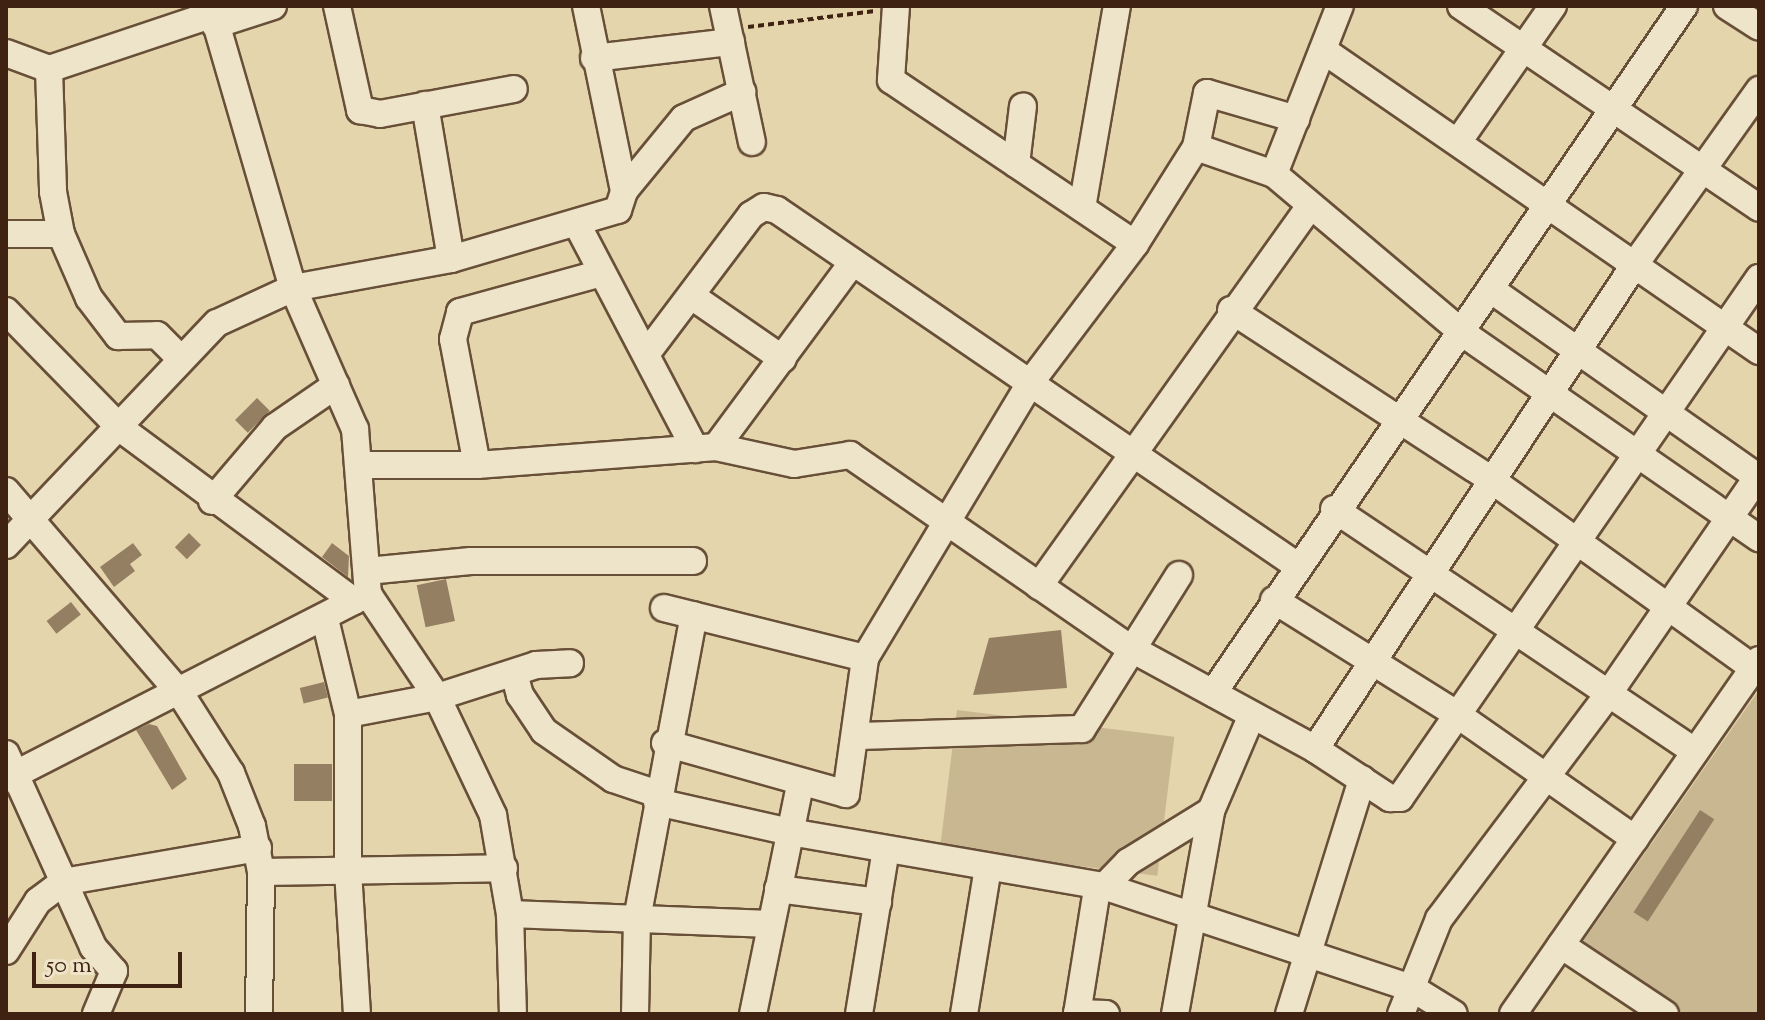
<!DOCTYPE html>
<style>
body{margin:0}
#map{position:relative;width:1765px;height:1020px;overflow:hidden;background:#e5d5ac;font-family:"Sorts Mill Goudy",serif}
div>[style]{position:absolute}
.green>*{inset:0;background:#c9b792;transform-origin:0 0}
.building>*{inset:0;background:#957f62;transform-origin:0 0}
.path>*{height:4px;margin-top:-2px;transform-origin:0;background:repeating-linear-gradient(90deg,#3f2212 0 6px,transparent 0 10px)}
.roads{filter:drop-shadow(2px 0 #684f38) drop-shadow(-2px 0 #684f38) drop-shadow(0 2px #684f38) drop-shadow(0 -2px #684f38)}
.minor>*{height:26px;margin:-13px;padding:0 13px;transform-origin:13px;border-radius:13px;background:#eee4c9}
span{translate:-50% -50%;white-space:nowrap;text-align:center;line-height:1.15;-webkit-text-stroke:8px #eee4c9;paint-order:stroke}
.frame{position:absolute;inset:0;border:8px solid #3f2212;pointer-events:none}
.scale{position:absolute;left:32px;top:952px;width:150px;height:36px;box-sizing:border-box;border:4px solid #3f2212;border-top:0;padding-left:10px;font-size:24px;line-height:28px;white-space:nowrap;color:#3f2212;-webkit-text-stroke:6px #eee4c9;paint-order:stroke}
</style>
<div id="map">
<div class="green">
<i style="clip-path:polygon(1759px 690px,1759px 1014px,1685px 1014px,1582px 943px)"></i>
<i style="left:957px;top:710px;width:219px;height:140px;rotate:7deg"></i>
</div>
<div class="building">
<i style="left:257px;top:398px;width:18px;height:31px;rotate:45deg"></i>
<i style="left:189px;top:533px;width:17px;height:20px;rotate:45deg"></i>
<i style="clip-path:polygon(133px 543px,142px 555px,130px 564px,135px 571px,114px 587px,100px 567px)"></i>
<i style="clip-path:polygon(332px 543px,349px 556px,348px 577px,322px 557px)"></i>
<i style="left:446px;top:579px;width:43px;height:30px;rotate:78deg"></i>
<i style="left:71px;top:602px;width:16px;height:31px;rotate:52deg"></i>
<i style="clip-path:polygon(1061px 630px,1067px 688px,973px 695px,989px 638px)"></i>
<i style="left:324px;top:682px;width:16px;height:25px;rotate:76deg"></i>
<i style="clip-path:polygon(149px 724px,157px 726px,187px 779px,172px 790px,136px 730px)"></i>
<i style="left:332px;top:764px;width:37px;height:38px;rotate:90deg"></i>
<i style="left:1700px;top:810px;width:17px;height:122px;rotate:33deg"></i>
</div>
<div class="path">
<i style="left:748px;top:27px;width:128px;rotate:-7.2deg"></i>
</div>
<div class="roads">
<div class="minor">
<i style="left:211px;top:6px;width:294px;rotate:73.8deg"></i>
<i style="left:293px;top:288px;width:154px;rotate:66.3deg"></i>
<i style="left:355px;top:429px;width:166px;rotate:85.5deg"></i>
<i style="left:368px;top:594px;width:124px;rotate:56.2deg"></i>
<i style="left:437px;top:697px;width:131px;rotate:64.6deg"></i>
<i style="left:493px;top:815px;width:100px;rotate:80.3deg"></i>
<i style="left:510px;top:914px;width:100px;rotate:88.3deg"></i>
<i style="left:337px;top:6px;width:107px;rotate:77.5deg"></i>
<i style="left:360px;top:110px;width:20px;rotate:11deg"></i>
<i style="left:380px;top:114px;width:136px;rotate:-10.6deg"></i>
<i style="left:723px;top:6px;width:139px;rotate:78deg"></i>
<i style="left:896px;top:6px;width:74px;rotate:93.9deg"></i>
<i style="left:891px;top:80px;width:294px;rotate:33.9deg"></i>
<i style="left:1461px;top:6px;width:360px;rotate:34.1deg"></i>
<i style="left:1727px;top:6px;width:38px;rotate:33deg"></i>
<i style="left:215px;top:25px;width:61px;rotate:-18.1deg"></i>
<i style="left:1323px;top:50px;width:530px;rotate:34.62deg"></i>
<i style="left:6px;top:53px;width:46px;rotate:20.4deg"></i>
<i style="left:49px;top:69px;width:173px;rotate:-18.5deg"></i>
<i style="left:594px;top:58px;width:138px;rotate:-6.7deg"></i>
<i style="left:49px;top:69px;width:123px;rotate:88.1deg"></i>
<i style="left:53px;top:192px;width:43px;rotate:79.2deg"></i>
<i style="left:61px;top:234px;width:70px;rotate:66.4deg"></i>
<i style="left:89px;top:298px;width:48px;rotate:52.7deg"></i>
<i style="left:118px;top:336px;width:39px;rotate:-1deg"></i>
<i style="left:157px;top:335px;width:33px;rotate:45deg"></i>
<i style="left:425px;top:105px;width:156px;rotate:80.4deg"></i>
<i style="left:1458px;top:142px;width:166px;rotate:-55.1deg"></i>
<i style="left:1196px;top:147px;width:83px;rotate:19.1deg"></i>
<i style="left:1274px;top:174px;width:248px;rotate:40.1deg"></i>
<i style="left:1464px;top:334px;width:359px;rotate:34.7deg"></i>
<i style="left:1016px;top:164px;width:58px;rotate:-83.1deg"></i>
<i style="left:1274px;top:174px;width:180px;rotate:-68.6deg"></i>
<i style="left:624px;top:191px;width:94px;rotate:-50.6deg"></i>
<i style="left:684px;top:118px;width:64px;rotate:-24.1deg"></i>
<i style="left:1082px;top:208px;width:205px;rotate:-80.2deg"></i>
<i style="left:578px;top:226px;width:252px;rotate:62.3deg"></i>
<i style="left:6px;top:234px;width:55px"></i>
<i style="left:1493px;top:291px;width:325px;rotate:35.1deg"></i>
<i style="left:693px;top:297px;width:109px;rotate:34.6deg"></i>
<i style="left:1231px;top:310px;width:313px;rotate:33.1deg"></i>
<i style="left:1493px;top:481px;width:320px;rotate:35.7deg"></i>
<i style="left:6px;top:311px;width:163px;rotate:45.7deg"></i>
<i style="left:120px;top:428px;width:291px;rotate:36.5deg"></i>
<i style="left:647px;top:353px;width:173px;rotate:-53deg"></i>
<i style="left:751px;top:215px;width:15px;rotate:-32deg"></i>
<i style="left:764px;top:207px;width:13px;rotate:13deg"></i>
<i style="left:777px;top:210px;width:629px;rotate:34.37deg"></i>
<i style="left:716px;top:447px;width:230px;rotate:-53.5deg"></i>
<i style="left:360px;top:465px;width:117px"></i>
<i style="left:477px;top:465px;width:240px;rotate:-4.3deg"></i>
<i style="left:716px;top:447px;width:80px;rotate:12.3deg"></i>
<i style="left:794px;top:464px;width:57px;rotate:-9.1deg"></i>
<i style="left:850px;top:455px;width:340px;rotate:34.6deg"></i>
<i style="left:1130px;top:648px;width:211px;rotate:28.6deg"></i>
<i style="left:1315px;top:749px;width:90px;rotate:33.2deg"></i>
<i style="left:1390px;top:798px;width:10px"></i>
<i style="left:1400px;top:798px;width:632px;rotate:-55.38deg"></i>
<i style="left:477px;top:465px;width:128px;rotate:-100.8deg"></i>
<i style="left:453px;top:339px;width:28px;rotate:-75deg"></i>
<i style="left:460px;top:312px;width:147px;rotate:-15.4deg"></i>
<i style="left:6px;top:491px;width:267px;rotate:49.3deg"></i>
<i style="left:180px;top:693px;width:95px;rotate:57.5deg"></i>
<i style="left:231px;top:773px;width:57px;rotate:68.4deg"></i>
<i style="left:252px;top:826px;width:47px;rotate:78.9deg"></i>
<i style="left:261px;top:872px;width:142px;rotate:90.8deg"></i>
<i style="left:212px;top:501px;width:97px;rotate:-49.6deg"></i>
<i style="left:275px;top:427px;width:74px;rotate:-34.5deg"></i>
<i style="left:1334px;top:509px;width:435px;rotate:33.9deg"></i>
<i style="left:6px;top:545px;width:306px;rotate:-46.5deg"></i>
<i style="left:217px;top:323px;width:84px;rotate:-24.7deg"></i>
<i style="left:293px;top:288px;width:161px;rotate:-10.4deg"></i>
<i style="left:451px;top:259px;width:174px;rotate:-16.4deg"></i>
<i style="left:618px;top:210px;width:20px;rotate:-72deg"></i>
<i style="left:624px;top:191px;width:189px;rotate:-101.6deg"></i>
<i style="left:367px;top:571px;width:104px;rotate:-5.5deg"></i>
<i style="left:471px;top:561px;width:222px"></i>
<i style="left:1039px;top:586px;width:465px;rotate:-54.5deg"></i>
<i style="left:1274px;top:600px;width:217px;rotate:32deg"></i>
<i style="left:1458px;top:715px;width:216px;rotate:35deg"></i>
<i style="left:664px;top:608px;width:207px;rotate:14deg"></i>
<i style="left:325px;top:619px;width:98px;rotate:76.4deg"></i>
<i style="left:348px;top:714px;width:157px;rotate:90deg"></i>
<i style="left:348px;top:871px;width:143px;rotate:86.4deg"></i>
<i style="left:514px;top:673px;width:23px;rotate:75deg"></i>
<i style="left:520px;top:695px;width:43px;rotate:56.3deg"></i>
<i style="left:544px;top:731px;width:84px;rotate:34.8deg"></i>
<i style="left:613px;top:779px;width:47px;rotate:18.4deg"></i>
<i style="left:1213px;top:693px;width:833px;rotate:-55.57deg"></i>
<i style="left:348px;top:714px;width:91px;rotate:-10.8deg"></i>
<i style="left:437px;top:697px;width:104px;rotate:-17.9deg"></i>
<i style="left:536px;top:665px;width:34px;rotate:-3deg"></i>
<i style="left:857px;top:736px;width:225px;rotate:-1.8deg"></i>
<i style="left:1082px;top:729px;width:182px;rotate:-57.8deg"></i>
<i style="left:665px;top:743px;width:188px;rotate:15.7deg"></i>
<i style="left:846px;top:794px;width:137px;rotate:-82deg"></i>
<i style="left:865px;top:658px;width:321px;rotate:-59deg"></i>
<i style="left:1030px;top:383px;width:174px;rotate:-52.9deg"></i>
<i style="left:1135px;top:244px;width:115px;rotate:-57.8deg"></i>
<i style="left:1196px;top:147px;width:55px;rotate:-78.5deg"></i>
<i style="left:1207px;top:93px;width:93px;rotate:16.3deg"></i>
<i style="left:1315px;top:749px;width:581px;rotate:-56.58deg"></i>
<i style="left:1635px;top:264px;width:214px;rotate:-54.5deg"></i>
<i style="left:6px;top:754px;width:212px;rotate:65.7deg"></i>
<i style="left:93px;top:947px;width:32px;rotate:49deg"></i>
<i style="left:114px;top:971px;width:47px;rotate:112.7deg"></i>
<i style="left:6px;top:779px;width:407px;rotate:-27.1deg"></i>
<i style="left:657px;top:802px;width:136px;rotate:12.7deg"></i>
<i style="left:790px;top:832px;width:318px;rotate:9.8deg"></i>
<i style="left:1103px;top:886px;width:325px;rotate:18.3deg"></i>
<i style="left:1412px;top:988px;width:49px;rotate:31.8deg"></i>
<i style="left:261px;top:872px;width:243px;rotate:-0.9deg"></i>
<i style="left:778px;top:889px;width:101px;rotate:7.4deg"></i>
<i style="left:510px;top:914px;width:261px;rotate:2.2deg"></i>
<i style="left:1561px;top:945px;width:125px;rotate:33.6deg"></i>
<i style="left:6px;top:951px;width:59px;rotate:-57.4deg"></i>
<i style="left:38px;top:901px;width:31px;rotate:-37deg"></i>
<i style="left:63px;top:882px;width:198px;rotate:-9.9deg"></i>
<i style="left:1077px;top:1013px;width:29px;rotate:2deg"></i>
<i style="left:635px;top:1014px;width:95px;rotate:-88.8deg"></i>
<i style="left:637px;top:919px;width:309px;rotate:-79.4deg"></i>
<i style="left:753px;top:1014px;width:234px;rotate:-78.4deg"></i>
<i style="left:859px;top:1014px;width:166px;rotate:-80.7deg"></i>
<i style="left:964px;top:1014px;width:149px;rotate:-80.7deg"></i>
<i style="left:1077px;top:1014px;width:121px;rotate:-80.9deg"></i>
<i style="left:1096px;top:895px;width:46px;rotate:-45.9deg"></i>
<i style="left:1128px;top:862px;width:97px;rotate:-31.6deg"></i>
<i style="left:1175px;top:1014px;width:206px;rotate:-79.9deg"></i>
<i style="left:1211px;top:811px;width:104px;rotate:-66.9deg"></i>
<i style="left:1289px;top:1014px;width:246px;rotate:-72.7deg"></i>
<i style="left:1401px;top:1014px;width:102px;rotate:-68.2deg"></i>
<i style="left:1439px;top:919px;width:283px;rotate:-53deg"></i>
<i style="left:1609px;top:693px;width:265px;rotate:-55.5deg"></i>
<i style="left:1513px;top:1014px;width:431px;rotate:-55.2deg"></i>
</div>
</div>
<div class="frame"></div>
<div class="scale">50 m</div>
</div>
